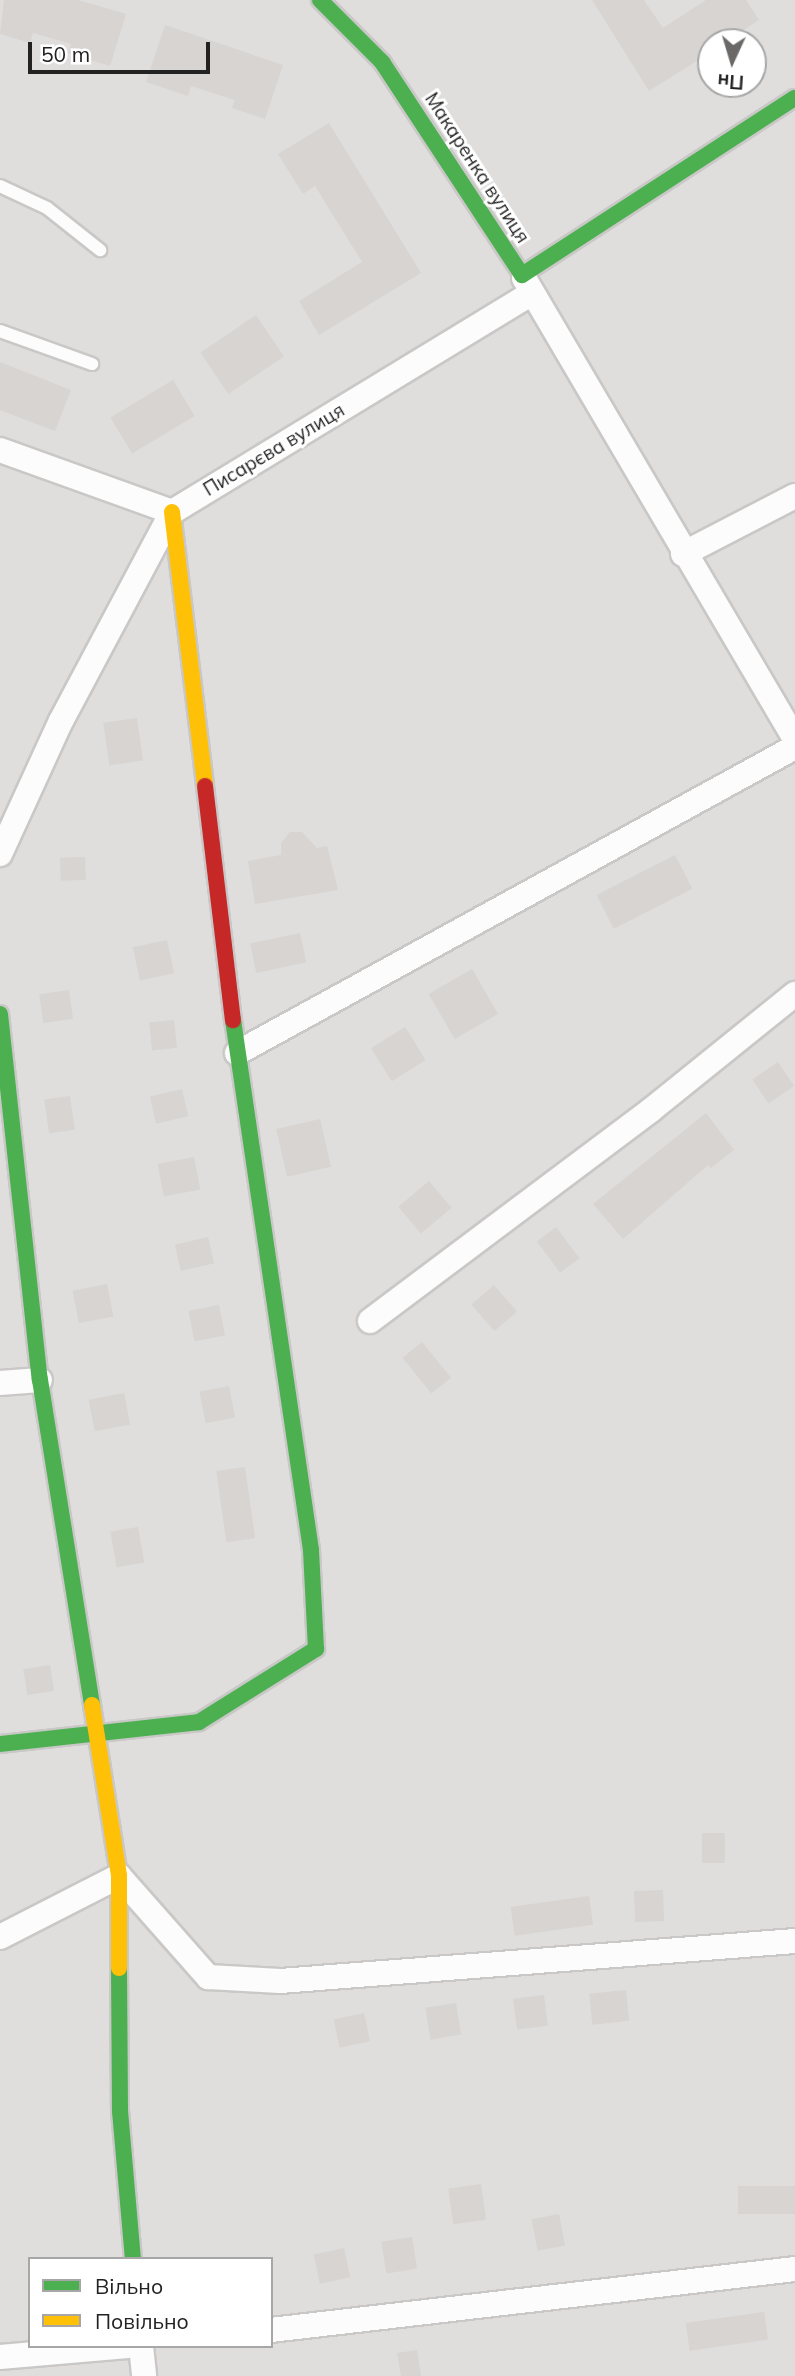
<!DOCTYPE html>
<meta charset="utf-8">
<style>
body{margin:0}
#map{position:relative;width:795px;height:2376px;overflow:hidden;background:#f0eeeb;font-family:Mulish,sans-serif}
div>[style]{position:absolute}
.residential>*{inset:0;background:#dfdedc}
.building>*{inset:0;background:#d7d4d2;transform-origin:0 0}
.roads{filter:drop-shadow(2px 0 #c9c8c7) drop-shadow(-2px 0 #c9c8c7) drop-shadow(0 2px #c9c8c7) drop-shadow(0 -2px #c9c8c7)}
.lane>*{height:12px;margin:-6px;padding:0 6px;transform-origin:6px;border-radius:6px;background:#fdfcfc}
.street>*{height:24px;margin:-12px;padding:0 12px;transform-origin:12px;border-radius:12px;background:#fdfcfc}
.fast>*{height:16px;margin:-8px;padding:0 8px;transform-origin:8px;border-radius:8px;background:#4caf50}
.slow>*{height:16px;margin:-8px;padding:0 8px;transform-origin:8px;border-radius:8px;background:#ffc107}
.jam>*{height:16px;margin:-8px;padding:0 8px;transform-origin:8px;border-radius:8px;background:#c62828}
span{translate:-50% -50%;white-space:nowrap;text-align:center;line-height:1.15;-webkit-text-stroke:6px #fff;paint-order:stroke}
.street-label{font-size:19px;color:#222}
.legend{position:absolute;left:28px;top:2257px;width:245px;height:91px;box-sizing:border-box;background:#fff;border:2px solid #a7a7a7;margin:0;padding:9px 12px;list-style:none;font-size:21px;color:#222}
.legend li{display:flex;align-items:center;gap:14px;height:35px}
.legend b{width:35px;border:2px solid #a7a7a7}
.north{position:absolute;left:697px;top:28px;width:70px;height:70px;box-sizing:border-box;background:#fff;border:2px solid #a7a7a7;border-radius:50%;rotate:184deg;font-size:19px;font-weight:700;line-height:28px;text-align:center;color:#222}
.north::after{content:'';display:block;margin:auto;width:24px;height:32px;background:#6a6968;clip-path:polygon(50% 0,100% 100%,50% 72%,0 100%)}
.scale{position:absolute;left:28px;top:42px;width:182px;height:32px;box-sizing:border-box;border:4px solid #222;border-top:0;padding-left:9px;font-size:21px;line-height:24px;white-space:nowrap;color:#222;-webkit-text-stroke:5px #fff;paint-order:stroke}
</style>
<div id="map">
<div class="residential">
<i style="clip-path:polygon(evenodd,0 0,795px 0,795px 2376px,0 2376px,0 0,711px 42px,753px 42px,753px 84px,711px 84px,711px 42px,0 0,30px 2259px,271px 2259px,271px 2346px,30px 2346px,30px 2259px)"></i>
</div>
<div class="building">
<i style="clip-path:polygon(4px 0,78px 0,126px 14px,110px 66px,68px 53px,71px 44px,33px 33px,30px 43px,0 34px)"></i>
<i style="clip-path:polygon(592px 0,644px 0,663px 28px,706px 0,746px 0,759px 20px,726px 42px,711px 42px,711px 52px,649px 91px)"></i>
<i style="clip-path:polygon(165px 25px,283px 65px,265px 119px,232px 108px,235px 100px,191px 86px,188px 96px,146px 82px)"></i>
<i style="clip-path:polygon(329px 123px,421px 273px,319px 335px,299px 301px,362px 262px,315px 186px,303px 194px,278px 154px)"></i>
<i style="left:256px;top:315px;width:50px;height:67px;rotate:56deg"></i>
<i style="clip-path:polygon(0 362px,71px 390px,55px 431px,0 410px)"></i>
<i style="left:173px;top:380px;width:42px;height:73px;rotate:59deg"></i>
<i style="left:137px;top:718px;width:43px;height:34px;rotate:82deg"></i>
<i style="clip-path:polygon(290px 832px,302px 832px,317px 848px,327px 846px,338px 890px,255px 904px,248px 861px,281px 855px,281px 843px)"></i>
<i style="left:675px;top:855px;width:38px;height:88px;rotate:63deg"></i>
<i style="left:85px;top:857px;width:23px;height:25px;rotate:88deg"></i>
<i style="left:300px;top:933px;width:30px;height:51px;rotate:78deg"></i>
<i style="left:167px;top:940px;width:34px;height:35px;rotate:78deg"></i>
<i style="left:472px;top:969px;width:52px;height:50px;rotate:60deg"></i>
<i style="left:69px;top:990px;width:29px;height:30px;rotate:82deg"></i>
<i style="left:174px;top:1020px;width:28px;height:25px;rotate:84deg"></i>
<i style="left:405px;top:1027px;width:39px;height:40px;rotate:58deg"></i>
<i style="left:778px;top:1062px;width:29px;height:31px;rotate:56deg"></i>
<i style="left:182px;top:1089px;width:28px;height:33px;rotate:77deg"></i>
<i style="left:70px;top:1096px;width:34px;height:26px;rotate:82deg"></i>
<i style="clip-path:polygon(706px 1113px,734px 1150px,711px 1168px,708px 1165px,623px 1239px,593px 1204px)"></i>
<i style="left:320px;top:1119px;width:49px;height:45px;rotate:77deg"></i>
<i style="left:194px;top:1157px;width:33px;height:37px;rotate:79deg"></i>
<i style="left:429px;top:1181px;width:35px;height:40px;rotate:50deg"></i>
<i style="left:556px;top:1227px;width:39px;height:24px;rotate:53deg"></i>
<i style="left:208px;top:1237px;width:27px;height:34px;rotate:77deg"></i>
<i style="left:107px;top:1284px;width:33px;height:35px;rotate:79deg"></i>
<i style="left:494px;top:1285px;width:35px;height:30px;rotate:49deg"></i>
<i style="left:219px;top:1305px;width:31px;height:31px;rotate:79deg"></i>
<i style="left:422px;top:1342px;width:46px;height:25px;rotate:51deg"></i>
<i style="left:229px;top:1386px;width:32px;height:30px;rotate:79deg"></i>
<i style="left:124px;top:1393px;width:32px;height:36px;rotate:79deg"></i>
<i style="left:245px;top:1467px;width:72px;height:29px;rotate:82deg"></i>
<i style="left:138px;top:1527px;width:36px;height:28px;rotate:80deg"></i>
<i style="left:50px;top:1665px;width:26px;height:27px;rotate:81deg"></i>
<i style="left:702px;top:1833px;width:23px;height:30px"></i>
<i style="left:663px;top:1890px;width:31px;height:29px;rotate:88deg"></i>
<i style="left:589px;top:1896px;width:29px;height:79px;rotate:82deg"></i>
<i style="left:626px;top:1990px;width:31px;height:37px;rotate:84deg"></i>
<i style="left:544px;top:1995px;width:31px;height:31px;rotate:83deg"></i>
<i style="left:456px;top:2003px;width:32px;height:31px;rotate:81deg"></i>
<i style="left:364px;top:2013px;width:29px;height:31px;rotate:78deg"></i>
<i style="left:481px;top:2184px;width:36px;height:33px;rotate:82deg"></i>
<i style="left:795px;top:2186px;width:28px;height:57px;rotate:90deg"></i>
<i style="left:559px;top:2214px;width:32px;height:28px;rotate:79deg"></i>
<i style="left:412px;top:2237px;width:32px;height:31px;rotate:81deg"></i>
<i style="left:344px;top:2248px;width:30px;height:31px;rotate:78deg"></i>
<i style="left:764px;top:2312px;width:28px;height:79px;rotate:82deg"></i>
<i style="clip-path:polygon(417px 2350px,421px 2376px,401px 2376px,397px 2353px)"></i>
</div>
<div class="roads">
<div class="lane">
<i style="left:0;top:186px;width:52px;rotate:25.1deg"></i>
<i style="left:47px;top:208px;width:68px;rotate:38.4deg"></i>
<i style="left:0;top:331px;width:98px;rotate:19.7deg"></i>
</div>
<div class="street">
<i style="left:524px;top:278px;width:535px;rotate:59.55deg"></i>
<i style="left:0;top:450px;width:183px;rotate:19.8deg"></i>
<i style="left:172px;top:512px;width:421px;rotate:-31.3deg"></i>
<i style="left:683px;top:554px;width:126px;rotate:-27.4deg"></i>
<i style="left:0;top:854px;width:146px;rotate:-65.4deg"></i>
<i style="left:61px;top:721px;width:237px;rotate:-62deg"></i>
<i style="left:237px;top:1053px;width:636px;rotate:-28.74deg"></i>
<i style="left:370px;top:1321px;width:351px;rotate:-36.9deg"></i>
<i style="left:651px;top:1110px;width:185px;rotate:-38.9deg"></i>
<i style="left:0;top:1383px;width:40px;rotate:-4.3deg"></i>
<i style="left:0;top:1937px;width:134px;rotate:-27.1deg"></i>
<i style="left:119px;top:1876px;width:135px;rotate:48.6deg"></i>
<i style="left:208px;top:1977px;width:72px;rotate:3.2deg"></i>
<i style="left:280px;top:1981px;width:517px;rotate:-4.44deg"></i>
<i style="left:271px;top:2330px;width:528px;rotate:-6.64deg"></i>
<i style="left:141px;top:2346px;width:30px;rotate:84deg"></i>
<i style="left:0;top:2357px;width:128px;rotate:-4.9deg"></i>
</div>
<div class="fast">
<i style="left:320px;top:0;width:88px;rotate:45deg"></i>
<i style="left:382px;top:62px;width:255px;rotate:56.7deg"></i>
<i style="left:522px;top:275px;width:325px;rotate:-33deg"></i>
<i style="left:0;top:1014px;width:368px;rotate:83.8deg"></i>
<i style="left:40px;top:1380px;width:329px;rotate:80.9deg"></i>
<i style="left:0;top:1744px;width:200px;rotate:-6.3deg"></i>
<i style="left:199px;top:1722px;width:138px;rotate:-32deg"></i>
<i style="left:316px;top:1649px;width:99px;rotate:-92.9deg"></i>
<i style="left:311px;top:1550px;width:536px;rotate:-98.37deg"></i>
<i style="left:119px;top:1968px;width:143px;rotate:89.6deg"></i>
<i style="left:120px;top:2111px;width:149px;rotate:85deg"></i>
</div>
<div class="slow">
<i style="left:172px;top:512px;width:276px;rotate:83.1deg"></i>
<i style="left:92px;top:1705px;width:173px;rotate:81deg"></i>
<i style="left:119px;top:1876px;width:92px;rotate:90deg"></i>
</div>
<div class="jam">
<i style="left:205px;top:786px;width:236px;rotate:83.2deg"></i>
</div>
</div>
<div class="street-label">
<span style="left:477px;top:168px;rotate:57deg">Макаренка вулиця</span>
<span style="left:274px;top:450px;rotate:-31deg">Писарєва вулиця</span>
</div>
<ul class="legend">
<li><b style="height:9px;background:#4caf50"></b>Вільно</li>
<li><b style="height:9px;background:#ffc107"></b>Повільно</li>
</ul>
<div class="north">Пн</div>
<div class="scale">50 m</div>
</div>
